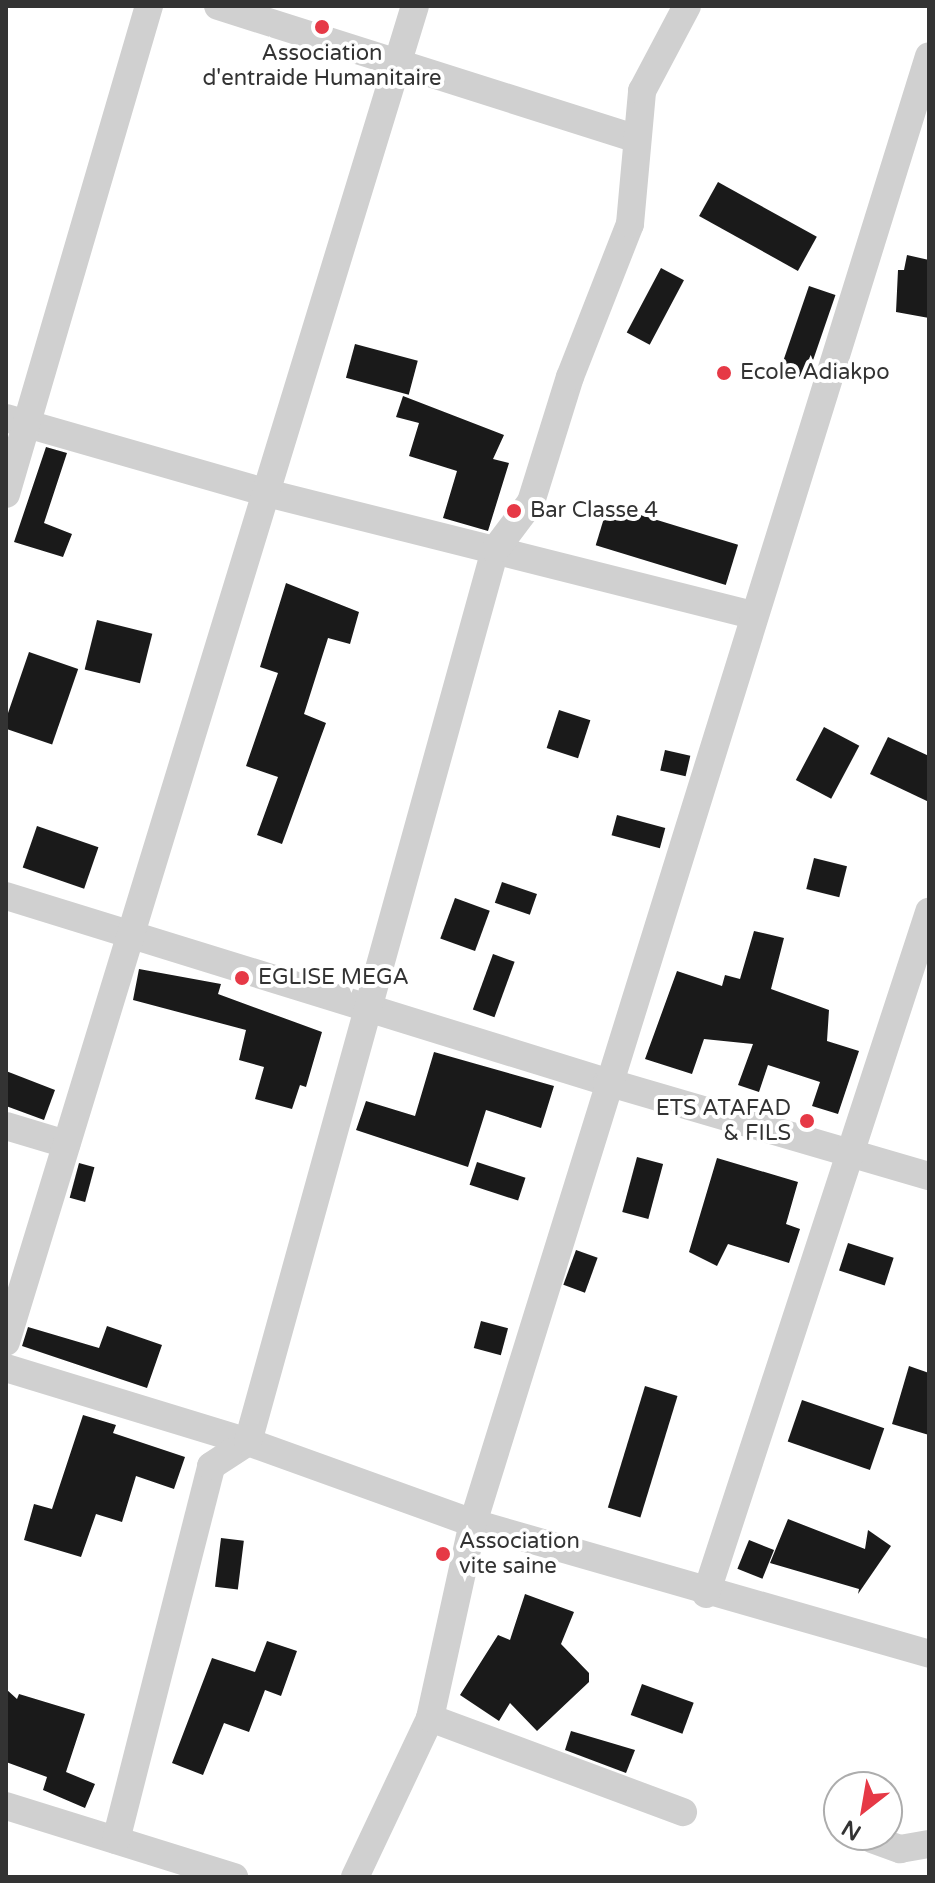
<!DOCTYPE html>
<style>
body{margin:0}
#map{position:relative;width:935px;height:1883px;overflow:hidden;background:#fff;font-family:"Varela Round",sans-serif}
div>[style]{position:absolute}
.building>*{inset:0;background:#1a1a1a;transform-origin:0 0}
.street>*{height:28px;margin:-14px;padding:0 14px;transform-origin:14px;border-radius:14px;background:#d0d0d0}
.dots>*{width:22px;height:22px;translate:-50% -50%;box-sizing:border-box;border:4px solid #fff;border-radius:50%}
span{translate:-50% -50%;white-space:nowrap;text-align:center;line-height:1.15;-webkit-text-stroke:8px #fff;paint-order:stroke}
.poi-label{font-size:22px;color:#333}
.left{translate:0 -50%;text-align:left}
.right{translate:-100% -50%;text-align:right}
.frame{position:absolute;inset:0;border:8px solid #333;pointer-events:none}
.north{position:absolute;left:823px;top:1771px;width:80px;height:80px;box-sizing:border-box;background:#fff;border:2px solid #adadad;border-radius:50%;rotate:211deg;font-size:22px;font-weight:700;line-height:32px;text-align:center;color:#333}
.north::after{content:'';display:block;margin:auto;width:28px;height:36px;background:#e63946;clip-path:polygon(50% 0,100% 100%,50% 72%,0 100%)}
</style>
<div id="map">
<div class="building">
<i style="left:718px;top:182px;width:113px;height:39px;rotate:29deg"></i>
<i style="clip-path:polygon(907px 255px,929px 260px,929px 318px,896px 312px,898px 270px,904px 270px)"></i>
<i style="left:661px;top:268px;width:26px;height:73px;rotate:28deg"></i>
<i style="left:809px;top:286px;width:28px;height:89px;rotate:19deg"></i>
<i style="left:355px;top:344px;width:65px;height:35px;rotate:15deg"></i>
<i style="clip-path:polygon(403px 396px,504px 435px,493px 459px,509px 463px,488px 531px,443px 518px,457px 471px,409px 456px,419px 423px,396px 417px)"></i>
<i style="clip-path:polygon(46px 447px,67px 453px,44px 523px,72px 534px,63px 557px,14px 542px)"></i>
<i style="left:608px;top:505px;width:136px;height:42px;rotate:17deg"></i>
<i style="clip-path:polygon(286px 583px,359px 612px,350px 644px,328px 638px,304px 714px,326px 723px,282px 844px,257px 835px,278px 777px,246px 766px,278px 673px,260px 667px)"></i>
<i style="left:97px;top:620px;width:57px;height:51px;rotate:14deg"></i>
<i style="left:29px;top:652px;width:52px;height:80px;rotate:19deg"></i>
<i style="left:559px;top:710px;width:33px;height:40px;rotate:18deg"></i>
<i style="left:824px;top:727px;width:40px;height:60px;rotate:28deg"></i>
<i style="clip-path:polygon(888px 737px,929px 756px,929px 802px,870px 774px)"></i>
<i style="left:665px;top:750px;width:26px;height:21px;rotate:13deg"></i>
<i style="left:617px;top:815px;width:50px;height:21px;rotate:15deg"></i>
<i style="left:37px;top:826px;width:65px;height:44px;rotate:19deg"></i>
<i style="left:814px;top:858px;width:34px;height:32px;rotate:14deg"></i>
<i style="left:502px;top:882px;width:37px;height:22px;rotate:19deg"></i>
<i style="left:455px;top:898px;width:37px;height:43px;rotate:20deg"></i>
<i style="clip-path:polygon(754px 931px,784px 938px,771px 989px,829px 1010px,827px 1041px,859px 1051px,838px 1114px,812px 1106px,820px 1082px,768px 1065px,759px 1092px,738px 1085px,753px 1044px,704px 1039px,692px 1074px,645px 1059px,677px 971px,722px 986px,725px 975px,740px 979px)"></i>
<i style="left:493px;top:954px;width:23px;height:59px;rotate:20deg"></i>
<i style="clip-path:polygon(139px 969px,221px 984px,218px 994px,322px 1032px,306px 1087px,300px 1085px,292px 1109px,255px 1099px,264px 1067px,239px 1060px,246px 1030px,133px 1000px)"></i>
<i style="clip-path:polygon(434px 1052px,554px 1086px,541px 1128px,486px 1110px,468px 1167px,356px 1130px,366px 1101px,415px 1116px)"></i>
<i style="clip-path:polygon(6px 1071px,55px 1090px,44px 1120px,6px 1106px)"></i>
<i style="left:637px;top:1157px;width:27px;height:57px;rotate:15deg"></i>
<i style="clip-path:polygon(717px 1158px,798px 1182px,786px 1224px,800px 1229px,789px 1263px,728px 1244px,717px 1266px,689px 1252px)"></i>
<i style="left:477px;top:1162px;width:51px;height:24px;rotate:18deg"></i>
<i style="left:79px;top:1163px;width:16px;height:36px;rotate:15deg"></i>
<i style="left:848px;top:1243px;width:48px;height:29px;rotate:18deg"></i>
<i style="left:576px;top:1250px;width:23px;height:37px;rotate:20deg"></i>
<i style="left:481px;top:1321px;width:28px;height:28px;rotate:15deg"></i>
<i style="clip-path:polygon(107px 1326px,162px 1345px,147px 1388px,22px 1346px,28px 1327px,99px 1348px)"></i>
<i style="clip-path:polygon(909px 1366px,929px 1373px,929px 1435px,892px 1424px)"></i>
<i style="left:645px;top:1386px;width:34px;height:127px;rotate:17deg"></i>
<i style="left:802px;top:1400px;width:87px;height:44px;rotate:19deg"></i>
<i style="clip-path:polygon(83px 1415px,116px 1425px,113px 1433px,185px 1457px,174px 1489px,136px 1476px,122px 1522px,96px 1514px,81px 1557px,24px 1540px,34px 1504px,52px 1509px)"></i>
<i style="clip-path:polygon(788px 1519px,865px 1549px,868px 1530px,891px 1546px,858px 1594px,859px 1589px,770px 1563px)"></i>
<i style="left:221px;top:1538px;width:23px;height:49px;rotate:7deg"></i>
<i style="left:749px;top:1540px;width:27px;height:31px;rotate:22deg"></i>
<i style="clip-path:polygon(525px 1594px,574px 1612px,561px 1644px,589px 1673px,589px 1682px,537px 1731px,510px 1703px,499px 1721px,460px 1695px,498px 1635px,510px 1640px)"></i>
<i style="clip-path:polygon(267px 1641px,297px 1651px,281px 1696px,265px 1690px,249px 1732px,224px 1723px,203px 1775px,172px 1763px,212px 1658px,255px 1672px)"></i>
<i style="left:642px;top:1684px;width:55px;height:33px;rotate:20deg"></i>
<i style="clip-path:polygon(6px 1689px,17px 1699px,19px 1694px,85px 1714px,66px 1772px,95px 1784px,85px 1808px,43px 1790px,47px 1777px,6px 1762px)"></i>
<i style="clip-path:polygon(571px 1731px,635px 1750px,626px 1773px,565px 1750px)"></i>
</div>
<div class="street">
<i style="left:218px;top:6px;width:437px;rotate:17.6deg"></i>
<i style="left:6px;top:418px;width:272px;rotate:16deg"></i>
<i style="left:267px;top:493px;width:499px;rotate:14.1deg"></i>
<i style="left:6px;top:494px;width:509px;rotate:-73.67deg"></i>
<i style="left:6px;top:896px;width:629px;rotate:17.2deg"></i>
<i style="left:607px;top:1082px;width:335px;rotate:16.3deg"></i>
<i style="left:6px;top:1126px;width:63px;rotate:16.7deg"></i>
<i style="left:6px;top:1342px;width:1397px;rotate:-72.98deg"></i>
<i style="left:6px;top:1368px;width:253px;rotate:17deg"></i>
<i style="left:248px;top:1442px;width:239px;rotate:19.8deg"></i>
<i style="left:473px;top:1523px;width:474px;rotate:16deg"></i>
<i style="left:706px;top:1594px;width:718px;rotate:-71.89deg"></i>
<i style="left:430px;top:1718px;width:270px;rotate:20.4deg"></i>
<i style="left:6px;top:1806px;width:239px;rotate:17.3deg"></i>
<i style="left:872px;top:1839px;width:30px;rotate:20deg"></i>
<i style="left:900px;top:1849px;width:29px;rotate:-10deg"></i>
<i style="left:116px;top:1840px;width:386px;rotate:-75.7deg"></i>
<i style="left:211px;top:1466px;width:44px;rotate:-33deg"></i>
<i style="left:248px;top:1442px;width:926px;rotate:-74.52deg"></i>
<i style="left:495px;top:550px;width:60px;rotate:-53.1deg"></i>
<i style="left:531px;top:502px;width:131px;rotate:-72.7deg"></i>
<i style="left:570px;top:377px;width:164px;rotate:-68.6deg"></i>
<i style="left:630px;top:224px;width:134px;rotate:-84.8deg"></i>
<i style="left:642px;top:91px;width:96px;rotate:-62.1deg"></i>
<i style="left:355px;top:1877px;width:176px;rotate:-64.7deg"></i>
<i style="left:430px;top:1718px;width:200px;rotate:-77.6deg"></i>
<i style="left:473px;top:1523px;width:1536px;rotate:-72.73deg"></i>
</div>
<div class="dots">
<i style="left:322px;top:27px;background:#e63946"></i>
<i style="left:724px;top:373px;background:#e63946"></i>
<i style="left:514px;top:511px;background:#e63946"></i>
<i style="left:242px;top:978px;background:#e63946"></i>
<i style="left:807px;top:1121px;background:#e63946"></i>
<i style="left:443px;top:1554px;background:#e63946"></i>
</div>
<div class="poi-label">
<span style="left:322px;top:66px">Association<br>d'entraide Humanitaire</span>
<span class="left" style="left:740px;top:373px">Ecole Adiakpo</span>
<span class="left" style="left:530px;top:511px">Bar Classe 4</span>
<span class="left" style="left:258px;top:978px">EGLISE MEGA</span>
<span class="right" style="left:791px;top:1121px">ETS ATAFAD<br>&amp; FILS</span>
<span class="left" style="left:459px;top:1554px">Association<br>vite saine</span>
</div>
<div class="frame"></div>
<div class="north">N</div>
</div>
